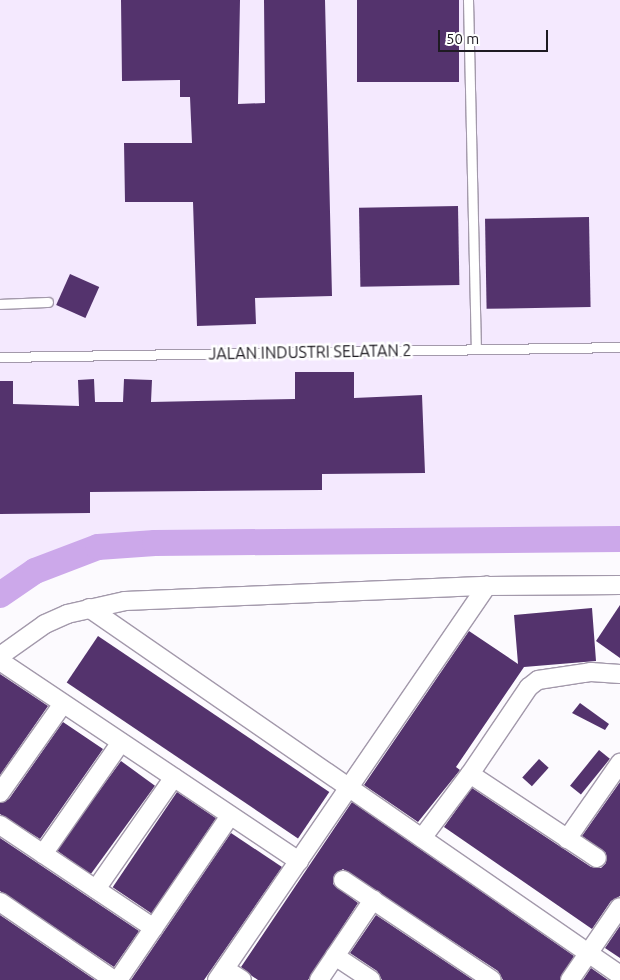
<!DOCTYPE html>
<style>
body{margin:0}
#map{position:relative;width:620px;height:980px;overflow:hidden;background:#fcfafe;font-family:Ubuntu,sans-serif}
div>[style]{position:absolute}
.built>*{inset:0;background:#f4e9fe}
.river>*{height:26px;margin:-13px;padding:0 13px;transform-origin:13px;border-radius:13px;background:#cca8ea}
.building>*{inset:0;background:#54336d;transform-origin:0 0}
.roads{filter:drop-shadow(1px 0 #a399ab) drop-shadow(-1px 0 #a399ab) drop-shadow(0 1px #a399ab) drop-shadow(0 -1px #a399ab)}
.lane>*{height:9px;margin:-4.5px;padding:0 4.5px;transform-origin:4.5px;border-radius:4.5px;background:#fff}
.street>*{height:18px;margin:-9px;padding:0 9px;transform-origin:9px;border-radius:9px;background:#fff}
span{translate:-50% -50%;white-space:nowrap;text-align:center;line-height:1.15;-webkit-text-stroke:5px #fff;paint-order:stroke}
.street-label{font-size:16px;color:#1e1b22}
.scale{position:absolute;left:438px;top:30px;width:110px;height:22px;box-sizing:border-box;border:2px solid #1e1b22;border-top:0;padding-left:6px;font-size:15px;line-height:18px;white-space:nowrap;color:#1e1b22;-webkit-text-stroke:4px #fff;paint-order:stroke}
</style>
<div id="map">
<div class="built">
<i style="clip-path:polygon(0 0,620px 0,620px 539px,98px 547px,35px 571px,0 596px)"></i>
</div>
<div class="river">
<i style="left:0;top:595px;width:42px;rotate:-34.4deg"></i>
<i style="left:35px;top:571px;width:67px;rotate:-20.9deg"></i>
<i style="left:98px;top:547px;width:57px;rotate:-4deg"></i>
<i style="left:155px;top:543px;width:465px;rotate:-0.5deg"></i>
</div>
<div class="building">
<i style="clip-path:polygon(121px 0,240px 0,238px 104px,265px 103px,264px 0,325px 0,332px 296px,255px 298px,256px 324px,197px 326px,193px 202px,125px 202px,124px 143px,192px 143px,190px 97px,180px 97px,180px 80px,122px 81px)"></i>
<i style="left:357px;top:0;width:102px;height:82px"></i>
<i style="left:458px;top:206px;width:79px;height:99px;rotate:89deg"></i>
<i style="left:589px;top:217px;width:90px;height:104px;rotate:89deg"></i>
<i style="left:70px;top:274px;width:32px;height:34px;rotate:24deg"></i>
<i style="clip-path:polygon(295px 372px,354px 372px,354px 398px,422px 395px,425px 473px,322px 474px,322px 490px,90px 492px,90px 513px,0 514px,0 381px,13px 381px,13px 404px,79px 406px,78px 380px,94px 379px,95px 402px,123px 402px,124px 379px,152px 380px,151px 402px,295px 399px)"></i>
<i style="clip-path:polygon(620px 605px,620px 658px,596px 641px)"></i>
<i style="clip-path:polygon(592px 608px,596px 661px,524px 667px,456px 767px,460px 770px,418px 822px,364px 785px,469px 631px,518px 664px,514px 615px)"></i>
<i style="left:98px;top:636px;width:279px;height:56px;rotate:34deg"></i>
<i style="clip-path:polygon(0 674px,48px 706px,0 775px)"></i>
<i style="clip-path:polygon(580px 703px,609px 724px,605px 730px,572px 713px)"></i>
<i style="clip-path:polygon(63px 722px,103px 749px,40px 839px,0 814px,0 803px,9px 799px)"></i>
<i style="left:599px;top:750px;width:14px;height:46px;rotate:39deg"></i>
<i style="left:539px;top:759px;width:13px;height:25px;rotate:42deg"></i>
<i style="left:121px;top:761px;width:42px;height:110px;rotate:36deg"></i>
<i style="clip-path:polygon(620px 782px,620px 896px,611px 901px,592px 929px,444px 827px,472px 788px,591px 867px,601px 868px,606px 863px,606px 853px,582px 836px)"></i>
<i style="left:177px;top:792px;width:47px;height:115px;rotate:34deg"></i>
<i style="clip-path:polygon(352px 802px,574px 956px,560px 980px,503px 980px,498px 971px,343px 869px,334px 875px,333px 884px,358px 903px,308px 980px,258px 980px,252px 976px,241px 967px)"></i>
<i style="clip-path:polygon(231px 833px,282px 867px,204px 980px,131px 980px)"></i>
<i style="clip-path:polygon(0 838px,139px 931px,114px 967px,0 891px)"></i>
<i style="clip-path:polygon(0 915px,95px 980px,0 980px)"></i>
<i style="clip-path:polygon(376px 915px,473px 980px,382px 980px,377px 971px,350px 953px)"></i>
<i style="clip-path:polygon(620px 926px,620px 958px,605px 948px)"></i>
<i style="clip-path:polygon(591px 968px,608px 980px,583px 980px)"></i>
</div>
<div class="roads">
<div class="lane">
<i style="left:468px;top:0;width:349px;rotate:88.7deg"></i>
<i style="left:0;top:304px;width:48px;rotate:-2.4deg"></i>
<i style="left:0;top:357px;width:620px;rotate:-0.92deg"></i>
</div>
<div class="street">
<i style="left:89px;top:608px;width:645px;rotate:34.65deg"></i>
<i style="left:0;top:656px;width:55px;rotate:-35.4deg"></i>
<i style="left:45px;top:624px;width:24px;rotate:-24deg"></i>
<i style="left:67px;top:614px;width:59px;rotate:-12.6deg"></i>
<i style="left:125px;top:601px;width:362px;rotate:-2.4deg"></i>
<i style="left:487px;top:586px;width:133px;rotate:-0.4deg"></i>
<i style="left:0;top:661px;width:360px;rotate:33.8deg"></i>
<i style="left:470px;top:774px;width:152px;rotate:33.5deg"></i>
<i style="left:0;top:793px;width:108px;rotate:-54.8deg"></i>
<i style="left:0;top:825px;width:185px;rotate:33.8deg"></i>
<i style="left:422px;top:838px;width:80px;rotate:-53.1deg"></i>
<i style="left:470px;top:774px;width:105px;rotate:-55.9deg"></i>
<i style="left:529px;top:687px;width:11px;rotate:-38deg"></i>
<i style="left:538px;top:680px;width:54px;rotate:-8.6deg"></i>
<i style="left:591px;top:672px;width:29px;rotate:4deg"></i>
<i style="left:567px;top:839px;width:93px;rotate:-55.1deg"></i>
<i style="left:43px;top:854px;width:136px;rotate:-55.1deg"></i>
<i style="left:343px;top:880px;width:179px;rotate:33.9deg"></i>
<i style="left:96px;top:889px;width:136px;rotate:-55.1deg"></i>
<i style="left:0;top:902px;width:138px;rotate:34.4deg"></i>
<i style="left:335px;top:956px;width:43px;rotate:33.7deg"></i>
<i style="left:225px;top:969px;width:20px;rotate:33deg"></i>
<i style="left:118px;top:980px;width:199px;rotate:-55.7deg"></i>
<i style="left:217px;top:980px;width:478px;rotate:-55.6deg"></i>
<i style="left:319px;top:980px;width:97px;rotate:-56deg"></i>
<i style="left:570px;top:980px;width:88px;rotate:-55.6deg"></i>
</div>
</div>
<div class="street-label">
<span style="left:310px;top:352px;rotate:-1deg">JALAN INDUSTRI SELATAN 2</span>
</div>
<div class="scale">50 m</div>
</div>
